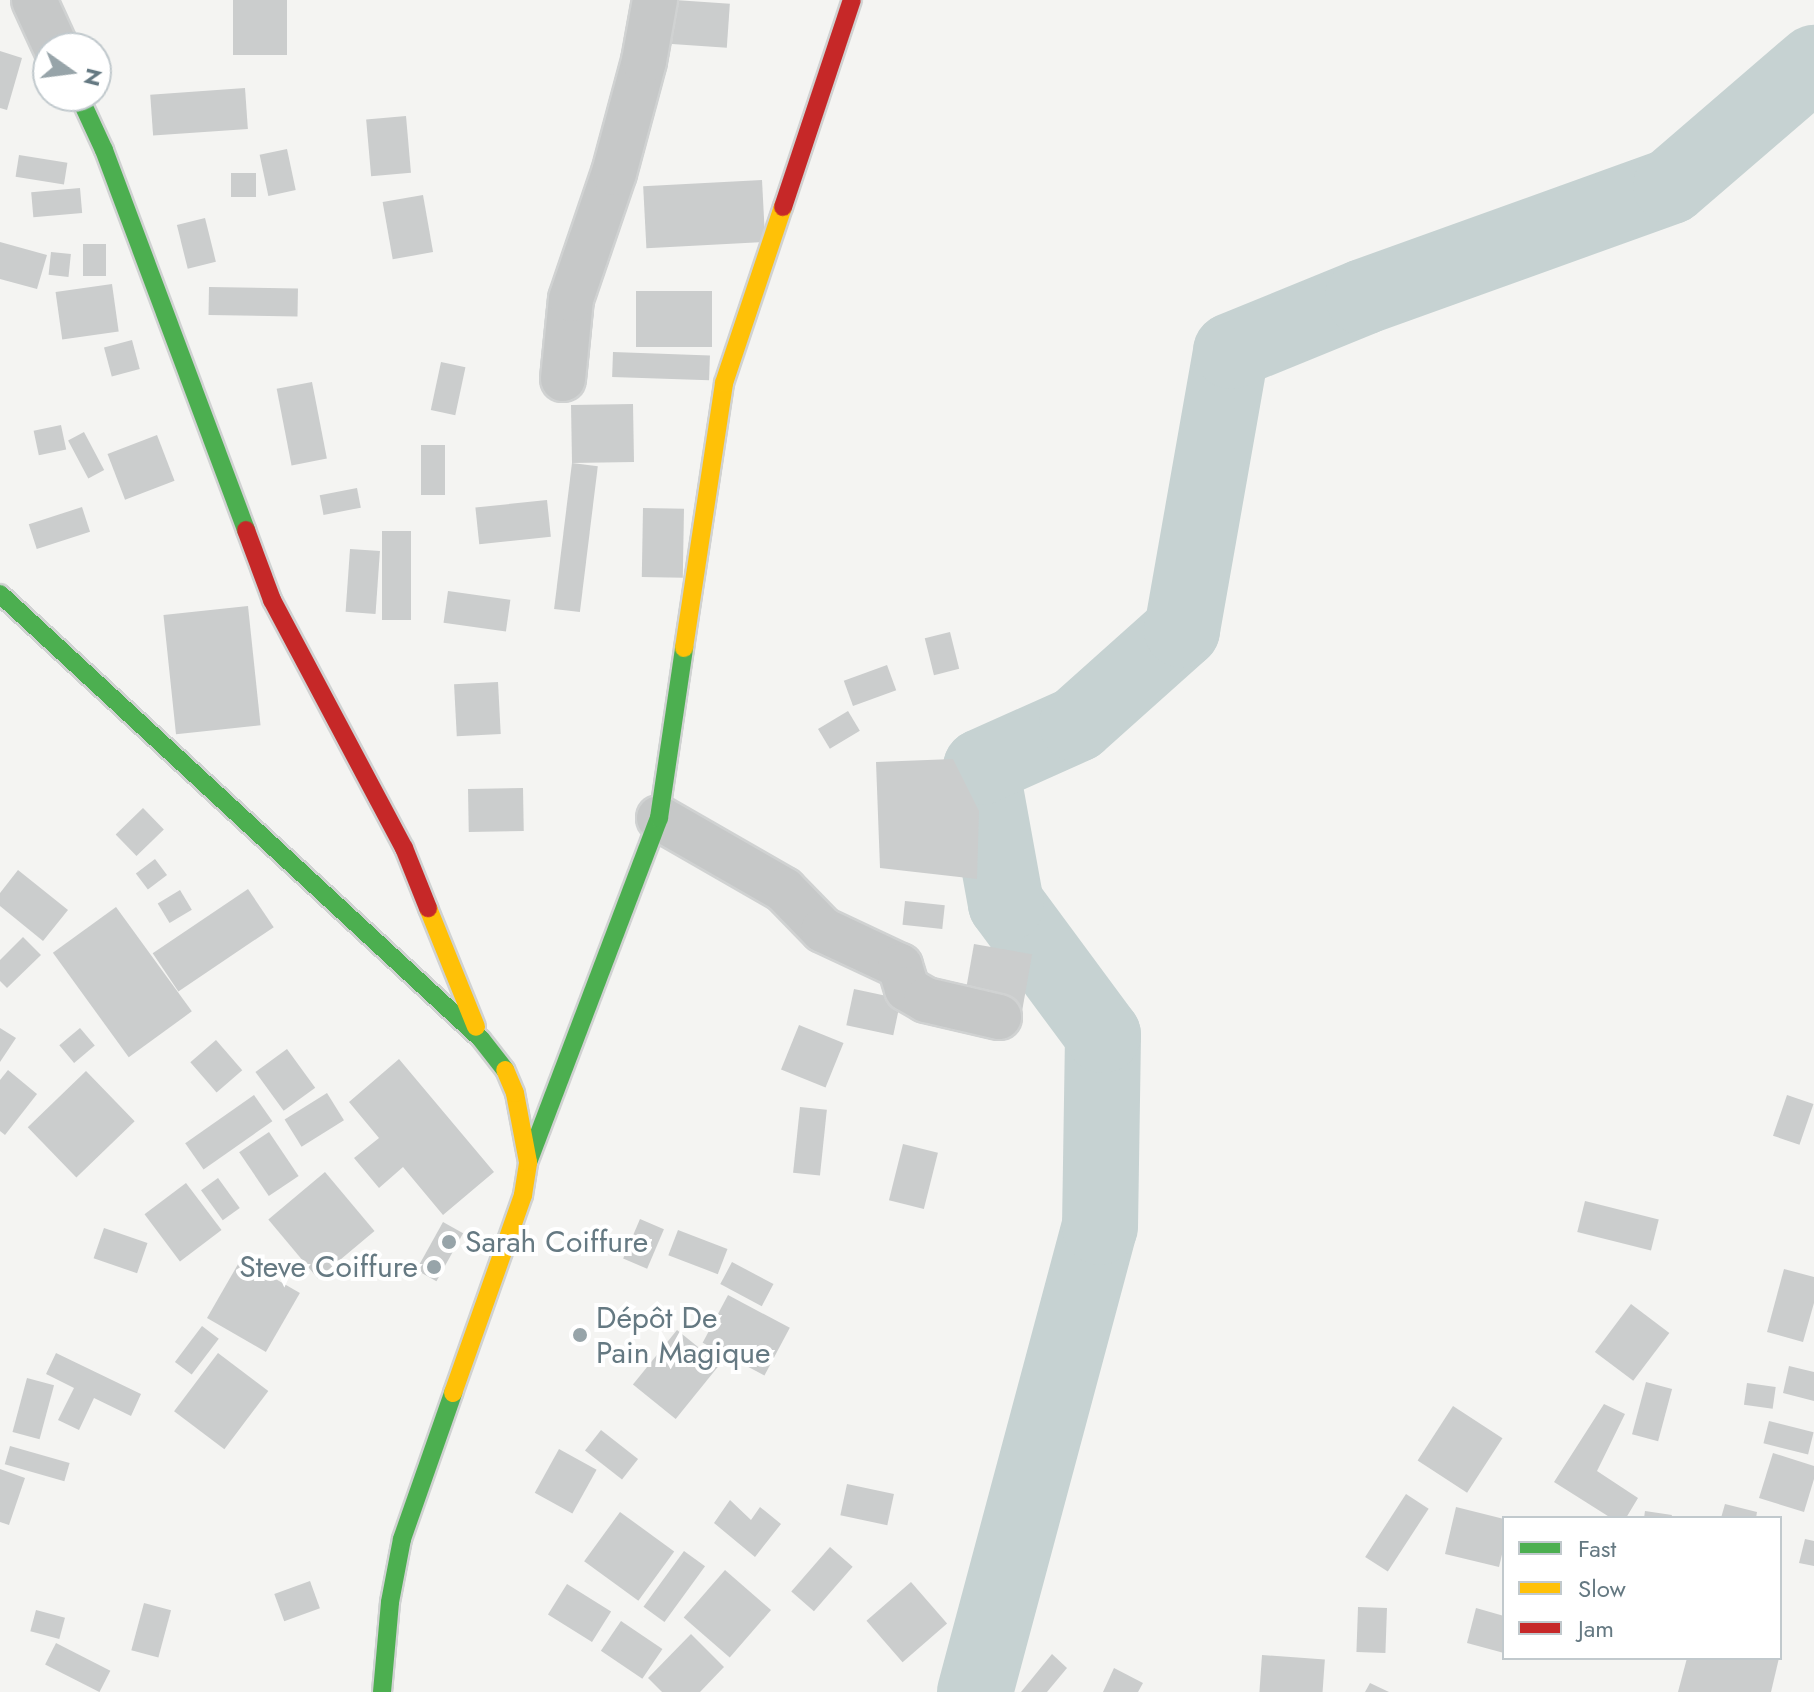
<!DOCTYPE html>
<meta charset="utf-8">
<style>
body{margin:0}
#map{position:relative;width:1814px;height:1692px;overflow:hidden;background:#f4f4f2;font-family:Jost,sans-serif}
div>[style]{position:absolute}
.river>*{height:76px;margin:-38px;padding:0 38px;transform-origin:38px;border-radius:38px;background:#c6d2d2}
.building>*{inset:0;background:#cbcdcd;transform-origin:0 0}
.roads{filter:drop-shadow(2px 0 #d0d2d2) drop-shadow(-2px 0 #d0d2d2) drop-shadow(0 2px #d0d2d2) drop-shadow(0 -2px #d0d2d2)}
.street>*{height:44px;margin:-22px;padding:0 22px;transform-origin:22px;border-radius:22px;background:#c6c8c8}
.fast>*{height:18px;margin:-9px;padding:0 9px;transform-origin:9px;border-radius:9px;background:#4caf50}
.slow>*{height:18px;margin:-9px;padding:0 9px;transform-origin:9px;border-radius:9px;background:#ffc107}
.jam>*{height:18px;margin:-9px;padding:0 9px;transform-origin:9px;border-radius:9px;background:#c62828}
.dots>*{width:22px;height:22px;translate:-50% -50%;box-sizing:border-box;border:4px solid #fff;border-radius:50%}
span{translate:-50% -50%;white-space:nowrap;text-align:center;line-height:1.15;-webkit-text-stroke:8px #fff;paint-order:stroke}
.poi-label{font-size:30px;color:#657982}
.left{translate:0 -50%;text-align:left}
.right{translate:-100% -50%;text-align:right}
.legend{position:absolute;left:1502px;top:1516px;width:280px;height:144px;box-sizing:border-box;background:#fff;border:2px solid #c1c9cd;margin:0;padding:10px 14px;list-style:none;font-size:24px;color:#657982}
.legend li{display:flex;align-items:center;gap:16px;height:40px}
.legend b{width:40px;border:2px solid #c1c9cd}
.north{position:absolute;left:32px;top:32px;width:80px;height:80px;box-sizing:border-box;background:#fff;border:2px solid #c1c9cd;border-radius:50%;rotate:104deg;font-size:22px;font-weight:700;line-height:32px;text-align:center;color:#657982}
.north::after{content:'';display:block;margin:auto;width:28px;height:36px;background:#97a4a9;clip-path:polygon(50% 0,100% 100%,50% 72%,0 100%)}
</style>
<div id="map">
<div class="river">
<i style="left:975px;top:1692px;width:482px;rotate:-75deg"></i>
<i style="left:1100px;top:1227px;width:192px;rotate:-89.1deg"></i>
<i style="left:1103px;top:1035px;width:163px;rotate:-126.5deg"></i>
<i style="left:1006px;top:904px;width:139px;rotate:-100.3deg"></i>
<i style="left:981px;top:767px;width:105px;rotate:-24.1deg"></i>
<i style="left:1077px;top:724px;width:141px;rotate:-41.8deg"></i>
<i style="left:1182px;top:630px;width:283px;rotate:-80deg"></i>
<i style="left:1231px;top:351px;width:143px;rotate:-22.2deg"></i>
<i style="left:1363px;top:297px;width:327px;rotate:-19.8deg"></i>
<i style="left:1671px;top:186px;width:189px;rotate:-40.7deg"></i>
</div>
<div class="building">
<i style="left:233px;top:0;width:54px;height:55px"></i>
<i style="left:675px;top:0;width:55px;height:44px;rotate:4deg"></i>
<i style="clip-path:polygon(0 51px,22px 58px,7px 110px,0 108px)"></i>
<i style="left:245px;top:88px;width:41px;height:95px;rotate:86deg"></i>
<i style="left:406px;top:116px;width:57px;height:40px;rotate:85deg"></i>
<i style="left:287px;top:149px;width:42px;height:28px;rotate:78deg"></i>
<i style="left:19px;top:155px;width:49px;height:22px;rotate:9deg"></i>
<i style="left:231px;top:173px;width:25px;height:24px"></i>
<i style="left:762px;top:180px;width:62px;height:119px;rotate:87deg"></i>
<i style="left:80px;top:188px;width:25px;height:49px;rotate:85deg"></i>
<i style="left:423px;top:195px;width:58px;height:41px;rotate:80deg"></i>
<i style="left:205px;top:218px;width:45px;height:29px;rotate:76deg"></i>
<i style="clip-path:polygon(0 242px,47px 255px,37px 289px,0 279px)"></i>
<i style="left:83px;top:244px;width:23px;height:32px"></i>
<i style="left:51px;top:252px;width:20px;height:23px;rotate:6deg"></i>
<i style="left:112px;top:284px;width:48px;height:57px;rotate:82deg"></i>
<i style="left:209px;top:287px;width:89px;height:28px;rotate:1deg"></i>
<i style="left:712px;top:291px;width:56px;height:76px;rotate:90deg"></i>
<i style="left:132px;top:340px;width:30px;height:29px;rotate:75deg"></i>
<i style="left:613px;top:352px;width:97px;height:25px;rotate:2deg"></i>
<i style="left:441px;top:362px;width:25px;height:49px;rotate:12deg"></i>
<i style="left:312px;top:382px;width:78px;height:36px;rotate:79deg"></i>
<i style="left:633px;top:404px;width:58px;height:62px;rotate:89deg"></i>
<i style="left:61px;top:425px;width:25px;height:28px;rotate:78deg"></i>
<i style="left:84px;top:432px;width:43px;height:18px;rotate:62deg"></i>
<i style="left:157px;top:435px;width:49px;height:53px;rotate:69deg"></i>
<i style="left:421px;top:445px;width:24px;height:50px"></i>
<i style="left:572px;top:463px;width:26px;height:147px;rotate:7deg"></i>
<i style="left:357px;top:488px;width:20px;height:38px;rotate:79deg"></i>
<i style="left:547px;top:500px;width:37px;height:72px;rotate:84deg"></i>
<i style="left:82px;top:507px;width:26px;height:56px;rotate:72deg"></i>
<i style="left:643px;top:508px;width:41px;height:69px;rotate:1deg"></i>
<i style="left:382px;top:531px;width:29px;height:89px"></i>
<i style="left:350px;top:549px;width:30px;height:63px;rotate:4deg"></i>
<i style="left:448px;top:591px;width:63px;height:32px;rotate:8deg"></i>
<i style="left:248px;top:606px;width:120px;height:85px;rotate:84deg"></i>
<i style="left:950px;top:632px;width:38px;height:26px;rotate:76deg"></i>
<i style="left:887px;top:665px;width:27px;height:46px;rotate:70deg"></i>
<i style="left:498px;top:682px;width:52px;height:44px;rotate:87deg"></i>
<i style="left:848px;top:711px;width:23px;height:35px;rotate:59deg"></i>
<i style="clip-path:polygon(953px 759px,979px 811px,977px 879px,880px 868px,876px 762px)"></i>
<i style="left:523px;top:788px;width:43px;height:55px;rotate:89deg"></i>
<i style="left:143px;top:808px;width:30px;height:38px;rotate:46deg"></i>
<i style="left:155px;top:859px;width:20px;height:24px;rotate:53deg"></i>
<i style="clip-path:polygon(18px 870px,68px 910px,43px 941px,0 906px,0 893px)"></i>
<i style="left:248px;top:889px;width:46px;height:115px;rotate:56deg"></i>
<i style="left:180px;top:890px;width:23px;height:26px;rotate:59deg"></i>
<i style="left:905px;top:901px;width:40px;height:24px;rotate:6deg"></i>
<i style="left:116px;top:907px;width:129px;height:78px;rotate:54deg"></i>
<i style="clip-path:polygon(23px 937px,41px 955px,7px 988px,0 981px,0 960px)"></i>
<i style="left:974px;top:944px;width:59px;height:72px;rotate:10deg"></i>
<i style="left:854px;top:989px;width:48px;height:37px;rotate:12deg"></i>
<i style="left:799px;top:1025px;width:48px;height:48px;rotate:22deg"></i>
<i style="clip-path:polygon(0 1028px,16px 1038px,0 1062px)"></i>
<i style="left:80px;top:1028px;width:23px;height:27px;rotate:50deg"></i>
<i style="left:216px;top:1040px;width:40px;height:34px;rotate:49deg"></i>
<i style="left:287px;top:1049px;width:48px;height:39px;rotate:54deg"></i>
<i style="clip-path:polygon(399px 1059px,494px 1172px,443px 1215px,403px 1167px,379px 1188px,354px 1158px,379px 1138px,349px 1102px)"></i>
<i style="clip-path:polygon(8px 1070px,37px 1094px,5px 1135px,0 1131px,0 1080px)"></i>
<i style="left:86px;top:1071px;width:70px;height:81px;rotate:46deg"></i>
<i style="left:327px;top:1093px;width:32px;height:50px;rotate:58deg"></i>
<i style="left:254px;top:1095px;width:32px;height:84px;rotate:55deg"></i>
<i style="left:1787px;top:1095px;width:28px;height:43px;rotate:19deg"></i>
<i style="left:800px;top:1107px;width:27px;height:66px;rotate:6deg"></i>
<i style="left:269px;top:1132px;width:53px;height:36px;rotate:56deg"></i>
<i style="left:903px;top:1144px;width:36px;height:58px;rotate:14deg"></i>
<i style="left:325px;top:1172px;width:77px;height:74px;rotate:50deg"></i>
<i style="left:218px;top:1178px;width:37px;height:21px;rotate:54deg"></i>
<i style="left:186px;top:1183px;width:59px;height:52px;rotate:53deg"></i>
<i style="left:1585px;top:1201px;width:76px;height:32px;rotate:14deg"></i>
<i style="left:640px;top:1219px;width:26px;height:43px;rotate:23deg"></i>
<i style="left:443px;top:1222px;width:23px;height:55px;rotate:29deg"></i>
<i style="left:104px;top:1228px;width:46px;height:32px;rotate:19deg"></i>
<i style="left:678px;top:1230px;width:53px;height:27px;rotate:21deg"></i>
<i style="left:241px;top:1259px;width:68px;height:68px;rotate:30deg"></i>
<i style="left:732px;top:1262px;width:47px;height:25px;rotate:28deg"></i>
<i style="clip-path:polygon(1784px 1269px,1814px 1277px,1814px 1303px,1803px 1342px,1767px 1332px)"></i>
<i style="left:728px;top:1295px;width:70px;height:54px;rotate:28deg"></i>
<i style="left:1631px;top:1304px;width:48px;height:60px;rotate:37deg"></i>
<i style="left:202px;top:1326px;width:21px;height:45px;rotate:37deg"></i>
<i style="left:677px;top:1330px;width:55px;height:70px;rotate:39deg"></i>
<i style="clip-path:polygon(56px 1353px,141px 1394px,131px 1416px,94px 1398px,79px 1430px,58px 1420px,74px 1388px,46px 1374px)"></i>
<i style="left:218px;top:1353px;width:63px;height:73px;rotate:37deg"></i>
<i style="clip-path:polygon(1789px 1366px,1814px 1372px,1814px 1401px,1783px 1393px)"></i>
<i style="left:27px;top:1378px;width:28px;height:56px;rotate:15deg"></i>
<i style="left:1646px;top:1382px;width:27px;height:54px;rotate:15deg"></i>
<i style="left:1747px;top:1383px;width:29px;height:22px;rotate:8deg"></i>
<i style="clip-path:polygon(1604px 1404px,1625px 1414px,1597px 1471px,1638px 1498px,1626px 1518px,1611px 1518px,1554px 1482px)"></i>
<i style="left:1453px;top:1406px;width:59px;height:65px;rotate:33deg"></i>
<i style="left:1769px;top:1421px;width:46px;height:23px;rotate:14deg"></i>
<i style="left:601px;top:1430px;width:47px;height:26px;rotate:38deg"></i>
<i style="left:10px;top:1446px;width:62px;height:19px;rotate:16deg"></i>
<i style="left:559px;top:1449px;width:43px;height:50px;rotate:29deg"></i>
<i style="clip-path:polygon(1773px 1453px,1814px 1466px,1814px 1479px,1804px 1512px,1759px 1498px)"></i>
<i style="clip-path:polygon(0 1469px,25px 1478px,9px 1525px,0 1522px)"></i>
<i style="left:847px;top:1484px;width:48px;height:32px;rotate:12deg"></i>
<i style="left:1406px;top:1494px;width:27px;height:75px;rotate:33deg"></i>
<i style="clip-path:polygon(730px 1500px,751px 1520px,760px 1507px,781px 1524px,755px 1557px,714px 1523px)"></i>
<i style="clip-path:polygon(1725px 1504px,1757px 1512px,1756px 1518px,1721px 1518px)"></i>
<i style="clip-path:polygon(1456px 1507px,1504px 1519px,1504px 1546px,1499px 1567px,1445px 1554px)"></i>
<i style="clip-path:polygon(1645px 1511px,1672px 1515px,1671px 1518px,1644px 1518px)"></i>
<i style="left:620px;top:1512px;width:67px;height:61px;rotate:36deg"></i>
<i style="clip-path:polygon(1805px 1539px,1814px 1541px,1814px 1566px,1799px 1563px)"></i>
<i style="left:830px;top:1547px;width:30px;height:59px;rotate:41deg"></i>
<i style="left:684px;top:1551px;width:26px;height:69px;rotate:36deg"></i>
<i style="left:725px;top:1570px;width:61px;height:63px;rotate:41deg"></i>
<i style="left:310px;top:1581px;width:29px;height:38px;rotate:70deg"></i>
<i style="left:911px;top:1582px;width:55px;height:59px;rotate:49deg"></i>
<i style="left:567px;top:1584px;width:52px;height:36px;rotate:32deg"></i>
<i style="left:144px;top:1603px;width:28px;height:49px;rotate:15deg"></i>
<i style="left:1358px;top:1607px;width:29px;height:45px;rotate:2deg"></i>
<i style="clip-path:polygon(1476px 1608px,1504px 1616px,1504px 1653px,1467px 1643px)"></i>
<i style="left:36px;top:1610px;width:30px;height:22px;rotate:15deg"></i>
<i style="left:621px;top:1621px;width:50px;height:36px;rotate:34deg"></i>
<i style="clip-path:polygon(691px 1634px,724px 1667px,700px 1692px,662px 1692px,648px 1678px)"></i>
<i style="left:56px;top:1643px;width:61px;height:24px;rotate:27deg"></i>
<i style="clip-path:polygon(1052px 1654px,1067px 1668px,1047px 1692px,1021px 1692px)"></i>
<i style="left:1262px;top:1655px;width:63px;height:37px;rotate:4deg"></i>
<i style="clip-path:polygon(1687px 1658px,1779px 1658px,1771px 1692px,1678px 1692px)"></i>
<i style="clip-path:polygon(1114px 1668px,1143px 1683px,1138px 1692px,1103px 1692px)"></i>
<i style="clip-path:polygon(1370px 1683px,1389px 1692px,1365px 1692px)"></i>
</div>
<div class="roads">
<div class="street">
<i style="left:34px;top:0;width:53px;rotate:65.4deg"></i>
<i style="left:563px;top:379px;width:80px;rotate:-84.3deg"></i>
<i style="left:571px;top:299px;width:133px;rotate:-71.2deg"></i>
<i style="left:614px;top:173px;width:116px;rotate:-75deg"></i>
<i style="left:644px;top:61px;width:62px;rotate:-79.8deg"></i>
<i style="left:659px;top:818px;width:144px;rotate:29.9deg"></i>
<i style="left:784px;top:890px;width:56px;rotate:45.7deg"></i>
<i style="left:823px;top:930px;width:85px;rotate:25.1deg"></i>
<i style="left:900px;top:966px;width:24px;rotate:73deg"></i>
<i style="left:907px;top:989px;width:22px;rotate:30deg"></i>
<i style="left:926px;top:1000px;width:75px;rotate:13.1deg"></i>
</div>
<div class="fast">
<i style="left:79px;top:96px;width:60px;rotate:65.2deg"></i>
<i style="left:104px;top:150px;width:406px;rotate:69.5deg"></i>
<i style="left:0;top:594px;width:655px;rotate:42.77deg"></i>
<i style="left:481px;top:1039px;width:39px;rotate:52deg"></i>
<i style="left:529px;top:1160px;width:366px;rotate:-69.2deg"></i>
<i style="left:659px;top:818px;width:172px;rotate:-81.6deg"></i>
<i style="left:382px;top:1692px;width:90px;rotate:-84.9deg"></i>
<i style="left:390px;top:1602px;width:64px;rotate:-79.2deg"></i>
<i style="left:402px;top:1539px;width:155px;rotate:-70.7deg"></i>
</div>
<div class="slow">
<i style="left:684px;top:648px;width:268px;rotate:-81.4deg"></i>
<i style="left:724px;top:383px;width:186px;rotate:-71.5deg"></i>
<i style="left:428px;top:908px;width:128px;rotate:68deg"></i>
<i style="left:453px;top:1393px;width:210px;rotate:-70.5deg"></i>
<i style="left:523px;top:1195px;width:33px;rotate:-81deg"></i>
<i style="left:528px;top:1162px;width:70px;rotate:-100.7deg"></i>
<i style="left:515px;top:1093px;width:25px;rotate:-113deg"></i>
</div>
<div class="jam">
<i style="left:783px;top:207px;width:218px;rotate:-71.6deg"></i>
<i style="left:246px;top:530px;width:75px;rotate:69.6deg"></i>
<i style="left:272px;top:600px;width:281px;rotate:62deg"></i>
<i style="left:404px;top:848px;width:65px;rotate:68.2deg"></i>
</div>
</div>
<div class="dots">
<i style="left:449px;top:1242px;background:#97a4a9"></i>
<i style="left:434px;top:1267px;background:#97a4a9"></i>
<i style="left:580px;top:1335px;background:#97a4a9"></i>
</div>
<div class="poi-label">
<span class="left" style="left:465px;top:1242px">Sarah Coiffure</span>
<span class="right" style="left:418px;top:1267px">Steve Coiffure</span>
<span class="left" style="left:596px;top:1335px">Dépôt De<br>Pain Magique</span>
</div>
<ul class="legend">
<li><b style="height:10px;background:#4caf50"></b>Fast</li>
<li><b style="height:10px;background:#ffc107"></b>Slow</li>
<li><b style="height:10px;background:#c62828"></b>Jam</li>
</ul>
<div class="north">N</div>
</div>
